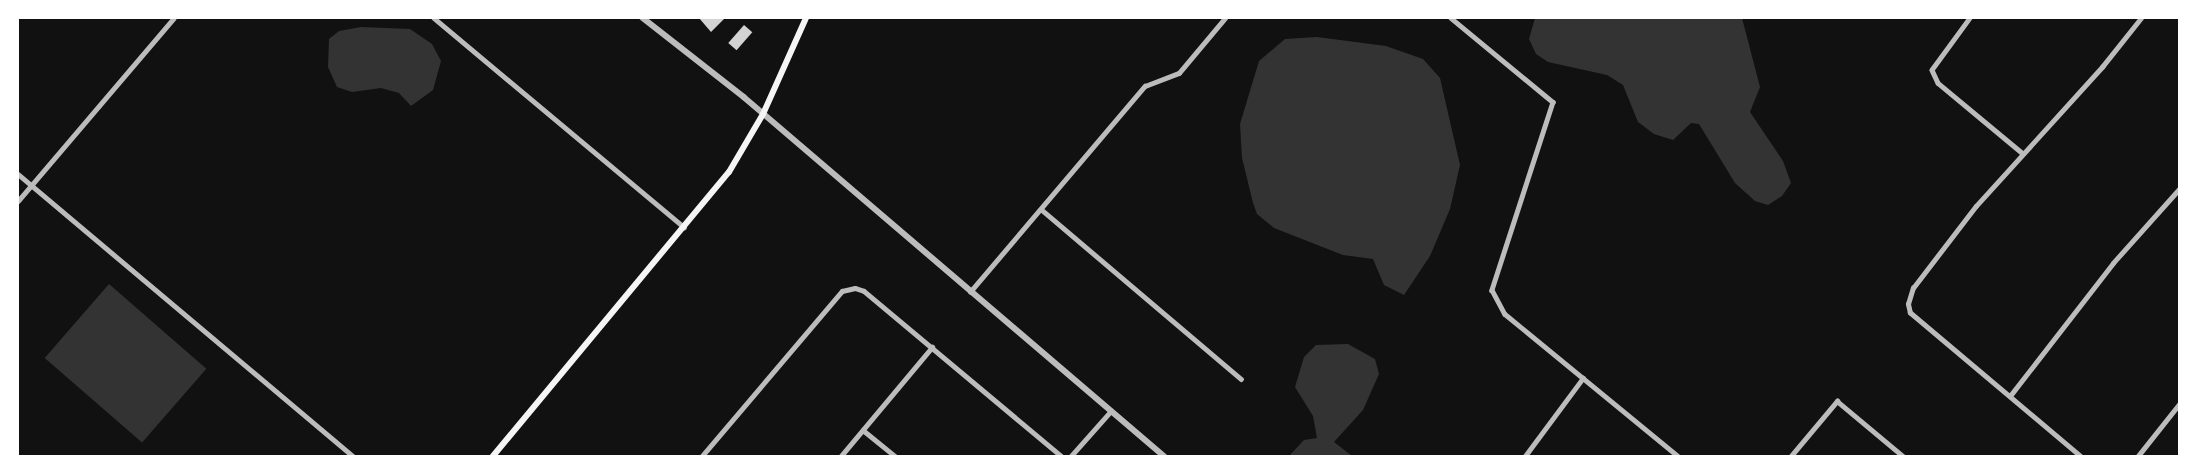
<!DOCTYPE html>
<style>
body{margin:0}
#map{position:relative;width:2197px;height:474px;overflow:hidden;background:#111;font-family:Ubuntu,sans-serif}
div>[style]{position:absolute}
.water>*{inset:0;background:#333;transform-origin:0 0}
.building>*{inset:0;background:#d3d3d3;transform-origin:0 0}
.minor>*{height:4.5px;margin:-2.25px;padding:0 2.25px;transform-origin:2.25px;border-radius:2.25px;background:#bcbcbc}
.tertiary>*{height:5.5px;margin:-2.75px;padding:0 2.75px;transform-origin:2.75px;border-radius:2.75px;background:#bcbcbc}
.secondary>*{height:6px;margin:-3px;padding:0 3px;transform-origin:3px;border-radius:3px;background:#f5f5f5}
span{translate:-50% -50%;white-space:nowrap;text-align:center;line-height:1.15;-webkit-text-stroke:4px #fff;paint-order:stroke}
.frame{position:absolute;inset:0;border:19px solid #fff;pointer-events:none}
</style>
<div id="map">
<div class="water">
<i style="clip-path:polygon(1535px 18px,1742px 18px,1760px 87px,1750px 112px,1783px 161px,1791px 183px,1782px 196px,1768px 205px,1755px 201px,1735px 183px,1699px 124px,1691px 123px,1673px 140px,1654px 134px,1638px 122px,1623px 85px,1607px 75px,1548px 62px,1536px 54px,1529px 39px)"></i>
<i style="clip-path:polygon(361px 27px,410px 29px,432px 44px,441px 61px,433px 90px,411px 106px,399px 93px,381px 88px,352px 92px,337px 87px,328px 67px,329px 39px,339px 31px)"></i>
<i style="clip-path:polygon(1317px 37px,1386px 46px,1423px 59px,1440px 78px,1460px 165px,1450px 209px,1430px 256px,1404px 295px,1384px 285px,1373px 259px,1343px 255px,1274px 228px,1257px 214px,1253px 203px,1242px 158px,1240px 124px,1259px 61px,1285px 39px)"></i>
<i style="left:109px;top:284px;width:129px;height:98px;rotate:41deg"></i>
<i style="clip-path:polygon(1348px 344px,1375px 359px,1379px 374px,1363px 410px,1334px 442px,1352px 456px,1289px 456px,1304px 440px,1317px 438px,1313px 416px,1295px 387px,1304px 357px,1316px 345px)"></i>
</div>
<div class="building">
<i style="clip-path:polygon(699px 18px,725px 18px,711px 32px)"></i>
<i style="left:744px;top:25px;width:11px;height:24px;rotate:41deg"></i>
</div>
<div class="minor">
<i style="left:434px;top:18px;width:326px;rotate:39.9deg"></i>
<i style="left:1451px;top:18px;width:132px;rotate:39.5deg"></i>
<i style="left:1553px;top:102px;width:198px;rotate:108deg"></i>
<i style="left:1492px;top:290px;width:27px;rotate:62deg"></i>
<i style="left:1505px;top:314px;width:224px;rotate:39.4deg"></i>
<i style="left:1970px;top:18px;width:64px;rotate:126.2deg"></i>
<i style="left:1932px;top:70px;width:14px;rotate:65deg"></i>
<i style="left:1938px;top:83px;width:108px;rotate:39.7deg"></i>
<i style="left:18px;top:174px;width:438px;rotate:40.1deg"></i>
<i style="left:18px;top:201px;width:240px;rotate:-49.6deg"></i>
<i style="left:1042px;top:210px;width:261px;rotate:40.3deg"></i>
<i style="left:970px;top:292px;width:270px;rotate:-49.7deg"></i>
<i style="left:1145px;top:86px;width:36px;rotate:-21deg"></i>
<i style="left:1179px;top:73px;width:72px;rotate:-50.1deg"></i>
<i style="left:2010px;top:396px;width:168px;rotate:-52.2deg"></i>
<i style="left:2113px;top:263px;width:101px;rotate:-48.2deg"></i>
<i style="left:863px;top:430px;width:41px;rotate:39.1deg"></i>
<i style="left:702px;top:456px;width:216px;rotate:-49.7deg"></i>
<i style="left:842px;top:291px;width:13px;rotate:-13deg"></i>
<i style="left:855px;top:288px;width:9px;rotate:18deg"></i>
<i style="left:864px;top:291px;width:257px;rotate:39.9deg"></i>
<i style="left:841px;top:456px;width:142px;rotate:-50.1deg"></i>
<i style="left:1071px;top:456px;width:60px;rotate:-48.4deg"></i>
<i style="left:1525px;top:456px;width:97px;rotate:-53.4deg"></i>
<i style="left:1791px;top:456px;width:72px;rotate:-50.1deg"></i>
<i style="left:1837px;top:401px;width:86px;rotate:39.8deg"></i>
<i style="left:2080px;top:456px;width:222px;rotate:-139.9deg"></i>
<i style="left:1910px;top:313px;width:9px;rotate:-103deg"></i>
<i style="left:1908px;top:304px;width:17px;rotate:-73deg"></i>
<i style="left:1913px;top:288px;width:103px;rotate:-52.5deg"></i>
<i style="left:1976px;top:206px;width:188px;rotate:-47.8deg"></i>
<i style="left:2102px;top:67px;width:63px;rotate:-51.5deg"></i>
<i style="left:2138px;top:456px;width:68px;rotate:-51.6deg"></i>
</div>
<div class="tertiary">
<i style="left:643px;top:18px;width:128px;rotate:38deg"></i>
<i style="left:744px;top:97px;width:553px;rotate:40.52deg"></i>
</div>
<div class="secondary">
<i style="left:493px;top:456px;width:369px;rotate:-50.3deg"></i>
<i style="left:729px;top:172px;width:67px;rotate:-59.6deg"></i>
<i style="left:763px;top:114px;width:105px;rotate:-65.9deg"></i>
</div>
<div class="frame"></div>
</div>
